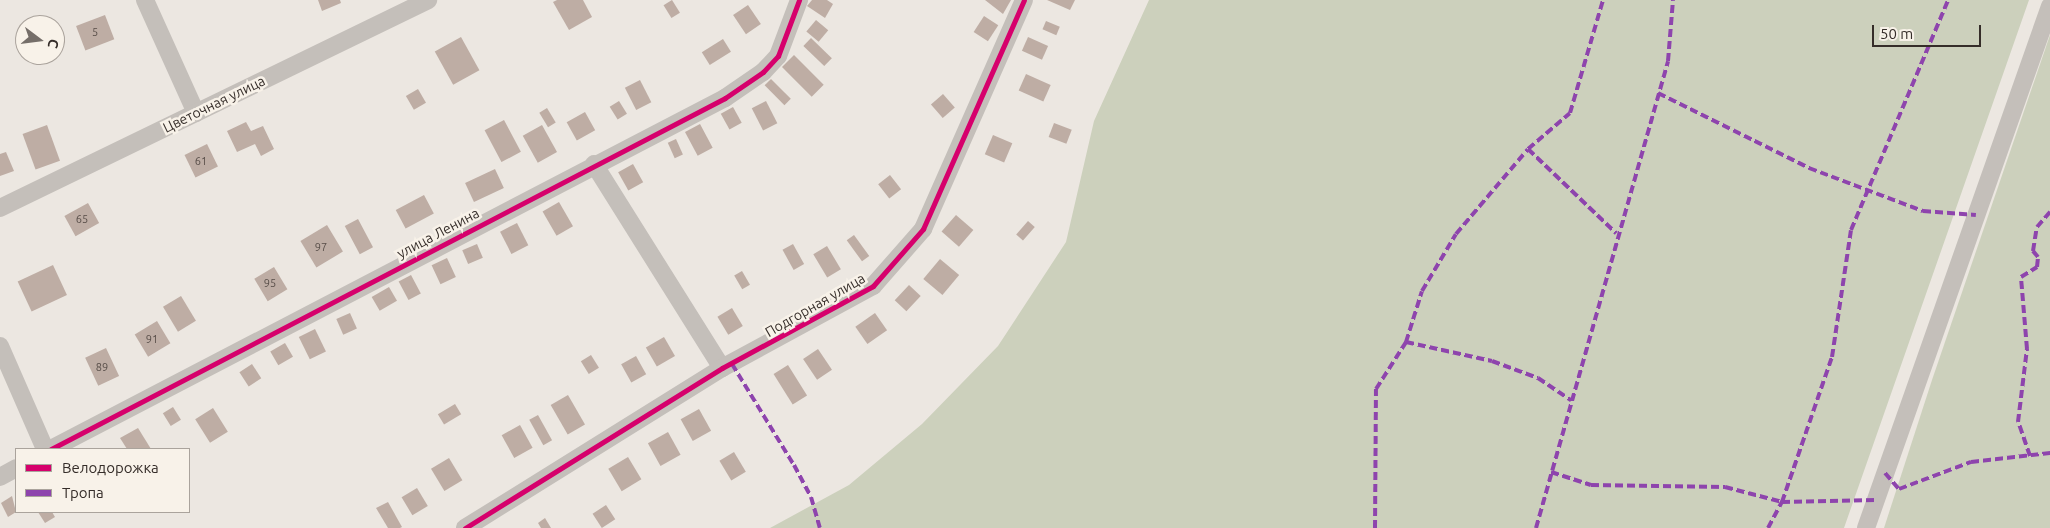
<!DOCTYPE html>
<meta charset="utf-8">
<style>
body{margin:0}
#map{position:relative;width:2050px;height:528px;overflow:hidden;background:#ece7e1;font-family:Ubuntu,sans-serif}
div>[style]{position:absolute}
.green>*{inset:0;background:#ccd0bc}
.building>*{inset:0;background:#beada4;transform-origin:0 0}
.street>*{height:18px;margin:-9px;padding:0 9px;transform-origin:9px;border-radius:9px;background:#c4bfba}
.quiet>*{height:4px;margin-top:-2px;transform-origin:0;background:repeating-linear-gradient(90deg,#8e44ad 0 8px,transparent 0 12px)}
.cycleway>*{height:5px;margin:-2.5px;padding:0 2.5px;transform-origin:2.5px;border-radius:2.5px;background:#d6006c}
span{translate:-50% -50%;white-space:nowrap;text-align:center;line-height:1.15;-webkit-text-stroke:5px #f8f2e9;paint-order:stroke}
.number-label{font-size:11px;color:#574d48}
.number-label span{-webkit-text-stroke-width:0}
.street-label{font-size:14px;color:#352d29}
.legend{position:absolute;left:15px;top:448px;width:175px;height:65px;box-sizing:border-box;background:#f8f2e9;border:1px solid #aaa39c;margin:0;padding:6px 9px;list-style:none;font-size:15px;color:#352d29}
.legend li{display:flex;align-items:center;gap:10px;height:25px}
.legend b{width:25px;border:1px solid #aaa39c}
.north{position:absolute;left:15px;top:15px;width:50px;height:50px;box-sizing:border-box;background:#f8f2e9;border:1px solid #aaa39c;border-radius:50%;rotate:105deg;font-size:14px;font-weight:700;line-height:20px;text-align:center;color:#352d29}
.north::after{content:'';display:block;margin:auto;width:18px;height:22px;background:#756e69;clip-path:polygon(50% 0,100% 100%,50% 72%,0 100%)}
.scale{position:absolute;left:1872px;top:25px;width:109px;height:22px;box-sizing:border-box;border:2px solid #352d29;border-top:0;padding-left:6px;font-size:15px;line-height:18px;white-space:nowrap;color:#352d29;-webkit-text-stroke:4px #f8f2e9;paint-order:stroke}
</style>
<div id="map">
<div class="green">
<i style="clip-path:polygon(1149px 0,2029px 0,1844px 528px,770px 528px,849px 485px,922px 424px,998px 346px,1066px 242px,1094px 121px)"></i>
<i style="clip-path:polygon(2050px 35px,2050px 528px,1884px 528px,1932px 380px)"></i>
</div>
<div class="building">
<i style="clip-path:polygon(318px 0,340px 0,341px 3px,322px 11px)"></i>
<i style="clip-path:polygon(557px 0,583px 0,592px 17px,569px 30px,553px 2px)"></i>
<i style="left:672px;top:0;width:15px;height:10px;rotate:58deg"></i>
<i style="clip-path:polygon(812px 0,827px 0,833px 4px,825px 18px,807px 6px)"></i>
<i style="clip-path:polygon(985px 0,1011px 0,1003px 14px)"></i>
<i style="clip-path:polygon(1047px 0,1075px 0,1070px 10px)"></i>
<i style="left:748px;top:5px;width:23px;height:18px;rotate:56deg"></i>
<i style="left:105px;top:15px;width:26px;height:31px;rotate:69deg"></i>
<i style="left:984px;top:16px;width:17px;height:19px;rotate:33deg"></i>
<i style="left:816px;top:20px;width:16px;height:15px;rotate:40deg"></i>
<i style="left:1046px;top:21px;width:15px;height:9px;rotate:23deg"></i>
<i style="left:461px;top:37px;width:38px;height:30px;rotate:61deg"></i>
<i style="left:1028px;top:37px;width:22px;height:15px;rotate:24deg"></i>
<i style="left:811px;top:38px;width:29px;height:11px;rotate:44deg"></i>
<i style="left:723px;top:39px;width:15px;height:25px;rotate:58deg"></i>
<i style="left:794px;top:55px;width:42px;height:17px;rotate:45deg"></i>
<i style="left:1026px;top:74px;width:27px;height:18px;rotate:24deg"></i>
<i style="left:771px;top:79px;width:28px;height:9px;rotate:45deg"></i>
<i style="left:640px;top:80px;width:25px;height:17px;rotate:63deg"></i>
<i style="left:418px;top:89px;width:16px;height:14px;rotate:60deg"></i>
<i style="left:943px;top:94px;width:18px;height:16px;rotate:49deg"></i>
<i style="left:619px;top:101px;width:15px;height:11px;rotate:58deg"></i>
<i style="left:766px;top:101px;width:25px;height:16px;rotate:63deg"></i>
<i style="left:733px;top:107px;width:18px;height:14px;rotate:61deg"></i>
<i style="left:547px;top:108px;width:17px;height:9px;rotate:59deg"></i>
<i style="left:585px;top:112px;width:21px;height:21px;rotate:61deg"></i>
<i style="left:504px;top:120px;width:36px;height:22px;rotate:62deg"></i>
<i style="clip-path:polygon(246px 122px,251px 131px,263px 126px,274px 149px,261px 156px,255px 144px,237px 152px,227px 131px)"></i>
<i style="left:1054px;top:123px;width:19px;height:15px;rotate:21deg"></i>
<i style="left:700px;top:124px;width:27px;height:17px;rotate:62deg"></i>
<i style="left:47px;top:125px;width:38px;height:26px;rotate:70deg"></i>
<i style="left:542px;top:125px;width:31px;height:22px;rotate:61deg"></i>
<i style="left:993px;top:135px;width:21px;height:21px;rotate:23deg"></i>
<i style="left:676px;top:139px;width:17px;height:9px;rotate:66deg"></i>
<i style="left:207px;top:144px;width:25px;height:25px;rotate:64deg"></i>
<i style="clip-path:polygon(6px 152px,14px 171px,0 176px,0 154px)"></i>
<i style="left:633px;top:164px;width:21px;height:17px;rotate:61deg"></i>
<i style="left:495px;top:169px;width:21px;height:33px;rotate:65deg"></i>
<i style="left:890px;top:175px;width:18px;height:15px;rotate:52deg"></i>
<i style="left:424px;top:195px;width:21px;height:32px;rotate:62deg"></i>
<i style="left:559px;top:202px;width:28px;height:19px;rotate:60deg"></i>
<i style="left:88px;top:203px;width:23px;height:27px;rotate:61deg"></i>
<i style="left:956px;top:215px;width:23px;height:22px;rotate:41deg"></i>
<i style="left:358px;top:219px;width:32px;height:15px;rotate:62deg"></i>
<i style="left:1028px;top:221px;width:9px;height:18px;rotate:41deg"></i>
<i style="left:517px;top:223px;width:25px;height:19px;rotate:63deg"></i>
<i style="left:327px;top:225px;width:31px;height:31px;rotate:59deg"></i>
<i style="left:854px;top:235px;width:26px;height:9px;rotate:54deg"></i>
<i style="left:477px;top:244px;width:15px;height:16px;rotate:67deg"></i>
<i style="left:793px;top:244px;width:23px;height:12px;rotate:61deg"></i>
<i style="left:827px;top:246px;width:27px;height:16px;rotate:59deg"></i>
<i style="left:447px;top:258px;width:21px;height:17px;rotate:65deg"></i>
<i style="left:940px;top:259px;width:25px;height:26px;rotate:40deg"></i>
<i style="left:53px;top:265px;width:33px;height:39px;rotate:65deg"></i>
<i style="left:274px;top:267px;width:26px;height:23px;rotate:59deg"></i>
<i style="left:742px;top:271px;width:16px;height:9px;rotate:60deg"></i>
<i style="left:411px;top:275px;width:21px;height:14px;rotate:62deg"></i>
<i style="left:909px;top:285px;width:16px;height:21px;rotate:43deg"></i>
<i style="left:389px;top:287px;width:16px;height:20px;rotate:60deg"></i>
<i style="left:181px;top:296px;width:29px;height:21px;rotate:59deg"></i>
<i style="left:732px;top:308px;width:21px;height:17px;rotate:59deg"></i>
<i style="left:350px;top:313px;width:17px;height:15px;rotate:66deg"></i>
<i style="left:875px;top:313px;width:21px;height:24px;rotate:55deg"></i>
<i style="left:157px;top:321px;width:26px;height:26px;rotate:59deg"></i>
<i style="left:315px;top:329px;width:25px;height:18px;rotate:64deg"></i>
<i style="left:664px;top:337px;width:22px;height:21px;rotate:60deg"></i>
<i style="left:285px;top:343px;width:16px;height:17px;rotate:60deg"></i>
<i style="left:106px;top:348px;width:31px;height:23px;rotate:65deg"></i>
<i style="left:818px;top:349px;width:25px;height:18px;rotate:56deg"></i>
<i style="left:591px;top:355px;width:15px;height:12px;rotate:58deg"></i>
<i style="left:636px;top:356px;width:21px;height:17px;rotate:61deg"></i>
<i style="left:252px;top:364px;width:17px;height:15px;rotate:57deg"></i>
<i style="left:788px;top:365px;width:36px;height:17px;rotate:58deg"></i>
<i style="left:568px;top:395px;width:34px;height:20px;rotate:60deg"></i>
<i style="left:455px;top:404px;width:12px;height:20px;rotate:59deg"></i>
<i style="left:173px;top:407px;width:15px;height:12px;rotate:58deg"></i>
<i style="left:213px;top:408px;width:28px;height:21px;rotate:58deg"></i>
<i style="left:699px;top:409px;width:25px;height:21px;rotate:61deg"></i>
<i style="left:538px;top:415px;width:29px;height:10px;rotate:61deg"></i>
<i style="left:520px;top:425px;width:26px;height:21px;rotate:61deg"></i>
<i style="clip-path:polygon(138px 428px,151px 449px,127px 449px,120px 438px)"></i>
<i style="left:668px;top:432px;width:26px;height:23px;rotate:61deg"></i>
<i style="left:734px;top:452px;width:23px;height:17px;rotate:59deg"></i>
<i style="left:628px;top:457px;width:26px;height:23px;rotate:59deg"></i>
<i style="left:449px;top:458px;width:26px;height:21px;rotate:59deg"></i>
<i style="left:417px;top:488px;width:21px;height:18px;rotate:59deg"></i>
<i style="clip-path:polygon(12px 496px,16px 512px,8px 517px,1px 503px)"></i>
<i style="clip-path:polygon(388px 502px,402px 527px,400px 528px,388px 528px,376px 508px)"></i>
<i style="left:606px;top:505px;width:17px;height:16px;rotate:57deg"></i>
<i style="clip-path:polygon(38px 512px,52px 512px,55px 517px,45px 523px)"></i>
<i style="clip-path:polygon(545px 518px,551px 528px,541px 528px,538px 523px)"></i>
</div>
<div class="street">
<i style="left:145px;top:0;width:124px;rotate:65.7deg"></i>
<i style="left:594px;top:164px;width:241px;rotate:57.9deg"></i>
<i style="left:0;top:208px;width:476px;rotate:-25.9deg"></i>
<i style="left:0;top:346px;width:112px;rotate:66.4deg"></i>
<i style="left:51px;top:449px;width:760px;rotate:-27.51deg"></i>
<i style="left:725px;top:98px;width:46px;rotate:-34.4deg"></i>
<i style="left:763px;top:72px;width:22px;rotate:-47deg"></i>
<i style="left:778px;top:56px;width:60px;rotate:-69.4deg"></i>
<i style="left:0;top:477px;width:18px;rotate:-29deg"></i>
<i style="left:465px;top:528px;width:303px;rotate:-31.9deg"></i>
<i style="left:722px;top:368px;width:172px;rotate:-28.5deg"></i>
<i style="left:873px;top:286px;width:76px;rotate:-48.7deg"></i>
<i style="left:923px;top:229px;width:250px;rotate:-66.2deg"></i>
<i style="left:1866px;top:528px;width:553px;rotate:-70.58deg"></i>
</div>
<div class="quiet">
<i style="left:1658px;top:93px;width:169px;rotate:26.4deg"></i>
<i style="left:1809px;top:168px;width:122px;rotate:20.7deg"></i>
<i style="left:1923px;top:211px;width:53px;rotate:4.3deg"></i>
<i style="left:1528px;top:149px;width:122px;rotate:43.7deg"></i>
<i style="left:1406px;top:342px;width:88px;rotate:12.5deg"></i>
<i style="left:1492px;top:361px;width:49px;rotate:20.3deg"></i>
<i style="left:1538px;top:378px;width:40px;rotate:34deg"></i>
<i style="left:732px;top:364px;width:119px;rotate:58.5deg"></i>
<i style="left:794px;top:465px;width:36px;rotate:62deg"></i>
<i style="left:811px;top:497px;width:32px;rotate:74deg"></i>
<i style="left:2030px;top:456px;width:36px;rotate:-109deg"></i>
<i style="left:2018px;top:422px;width:74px;rotate:-83deg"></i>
<i style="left:2027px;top:349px;width:72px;rotate:-94.8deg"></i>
<i style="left:2021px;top:277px;width:19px;rotate:-32deg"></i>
<i style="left:2037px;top:267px;width:10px;rotate:-84deg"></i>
<i style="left:2038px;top:257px;width:8px;rotate:-130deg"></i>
<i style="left:2033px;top:251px;width:24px;rotate:-81deg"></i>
<i style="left:2037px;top:227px;width:20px;rotate:-49deg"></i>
<i style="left:1551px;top:472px;width:42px;rotate:18deg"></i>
<i style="left:1591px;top:485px;width:134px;rotate:0.9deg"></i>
<i style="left:1725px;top:487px;width:59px;rotate:14.7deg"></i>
<i style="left:1782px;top:502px;width:94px;rotate:-1.2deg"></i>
<i style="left:1885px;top:473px;width:21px;rotate:49deg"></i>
<i style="left:1899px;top:489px;width:77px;rotate:-20.6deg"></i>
<i style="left:1971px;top:462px;width:80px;rotate:-6.5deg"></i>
<i style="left:1375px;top:528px;width:139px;rotate:-89.6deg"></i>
<i style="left:1376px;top:389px;width:56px;rotate:-57.4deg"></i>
<i style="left:1406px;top:342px;width:53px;rotate:-72.6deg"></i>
<i style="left:1422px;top:291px;width:66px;rotate:-59.2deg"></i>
<i style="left:1456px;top:234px;width:111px;rotate:-49.7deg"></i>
<i style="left:1528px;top:149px;width:55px;rotate:-40.6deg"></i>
<i style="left:1570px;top:113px;width:118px;rotate:-73.7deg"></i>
<i style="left:1536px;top:528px;width:485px;rotate:-74.2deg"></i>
<i style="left:1668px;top:61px;width:61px;rotate:-85.3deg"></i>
<i style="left:1768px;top:528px;width:30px;rotate:-62deg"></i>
<i style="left:1782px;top:502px;width:153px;rotate:-71deg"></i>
<i style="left:1832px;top:357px;width:128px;rotate:-81.5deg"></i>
<i style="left:1851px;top:230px;width:250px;rotate:-67.1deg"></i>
</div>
<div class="cycleway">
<i style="left:51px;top:449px;width:760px;rotate:-27.51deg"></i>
<i style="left:725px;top:98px;width:46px;rotate:-34.4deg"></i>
<i style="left:763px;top:72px;width:22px;rotate:-47deg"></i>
<i style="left:778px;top:56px;width:60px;rotate:-69.4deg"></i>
<i style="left:465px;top:528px;width:303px;rotate:-31.9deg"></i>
<i style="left:722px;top:368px;width:172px;rotate:-28.5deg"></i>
<i style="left:873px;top:286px;width:76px;rotate:-48.7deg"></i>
<i style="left:923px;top:229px;width:250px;rotate:-66.2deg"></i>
</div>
<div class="number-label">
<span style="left:95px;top:32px">5</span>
<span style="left:201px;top:161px">61</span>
<span style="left:82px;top:219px">65</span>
<span style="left:321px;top:247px">97</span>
<span style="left:270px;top:283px">95</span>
<span style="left:152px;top:339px">91</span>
<span style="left:102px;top:367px">89</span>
</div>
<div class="street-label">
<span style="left:214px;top:104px;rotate:-26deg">Цветочная улица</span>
<span style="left:438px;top:233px;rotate:-28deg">улица Ленина</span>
<span style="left:815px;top:305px;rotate:-30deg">Подгорная улица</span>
</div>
<ul class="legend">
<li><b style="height:6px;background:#d6006c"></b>Велодорожка</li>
<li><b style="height:6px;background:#8e44ad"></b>Тропа</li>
</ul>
<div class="north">С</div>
<div class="scale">50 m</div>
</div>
